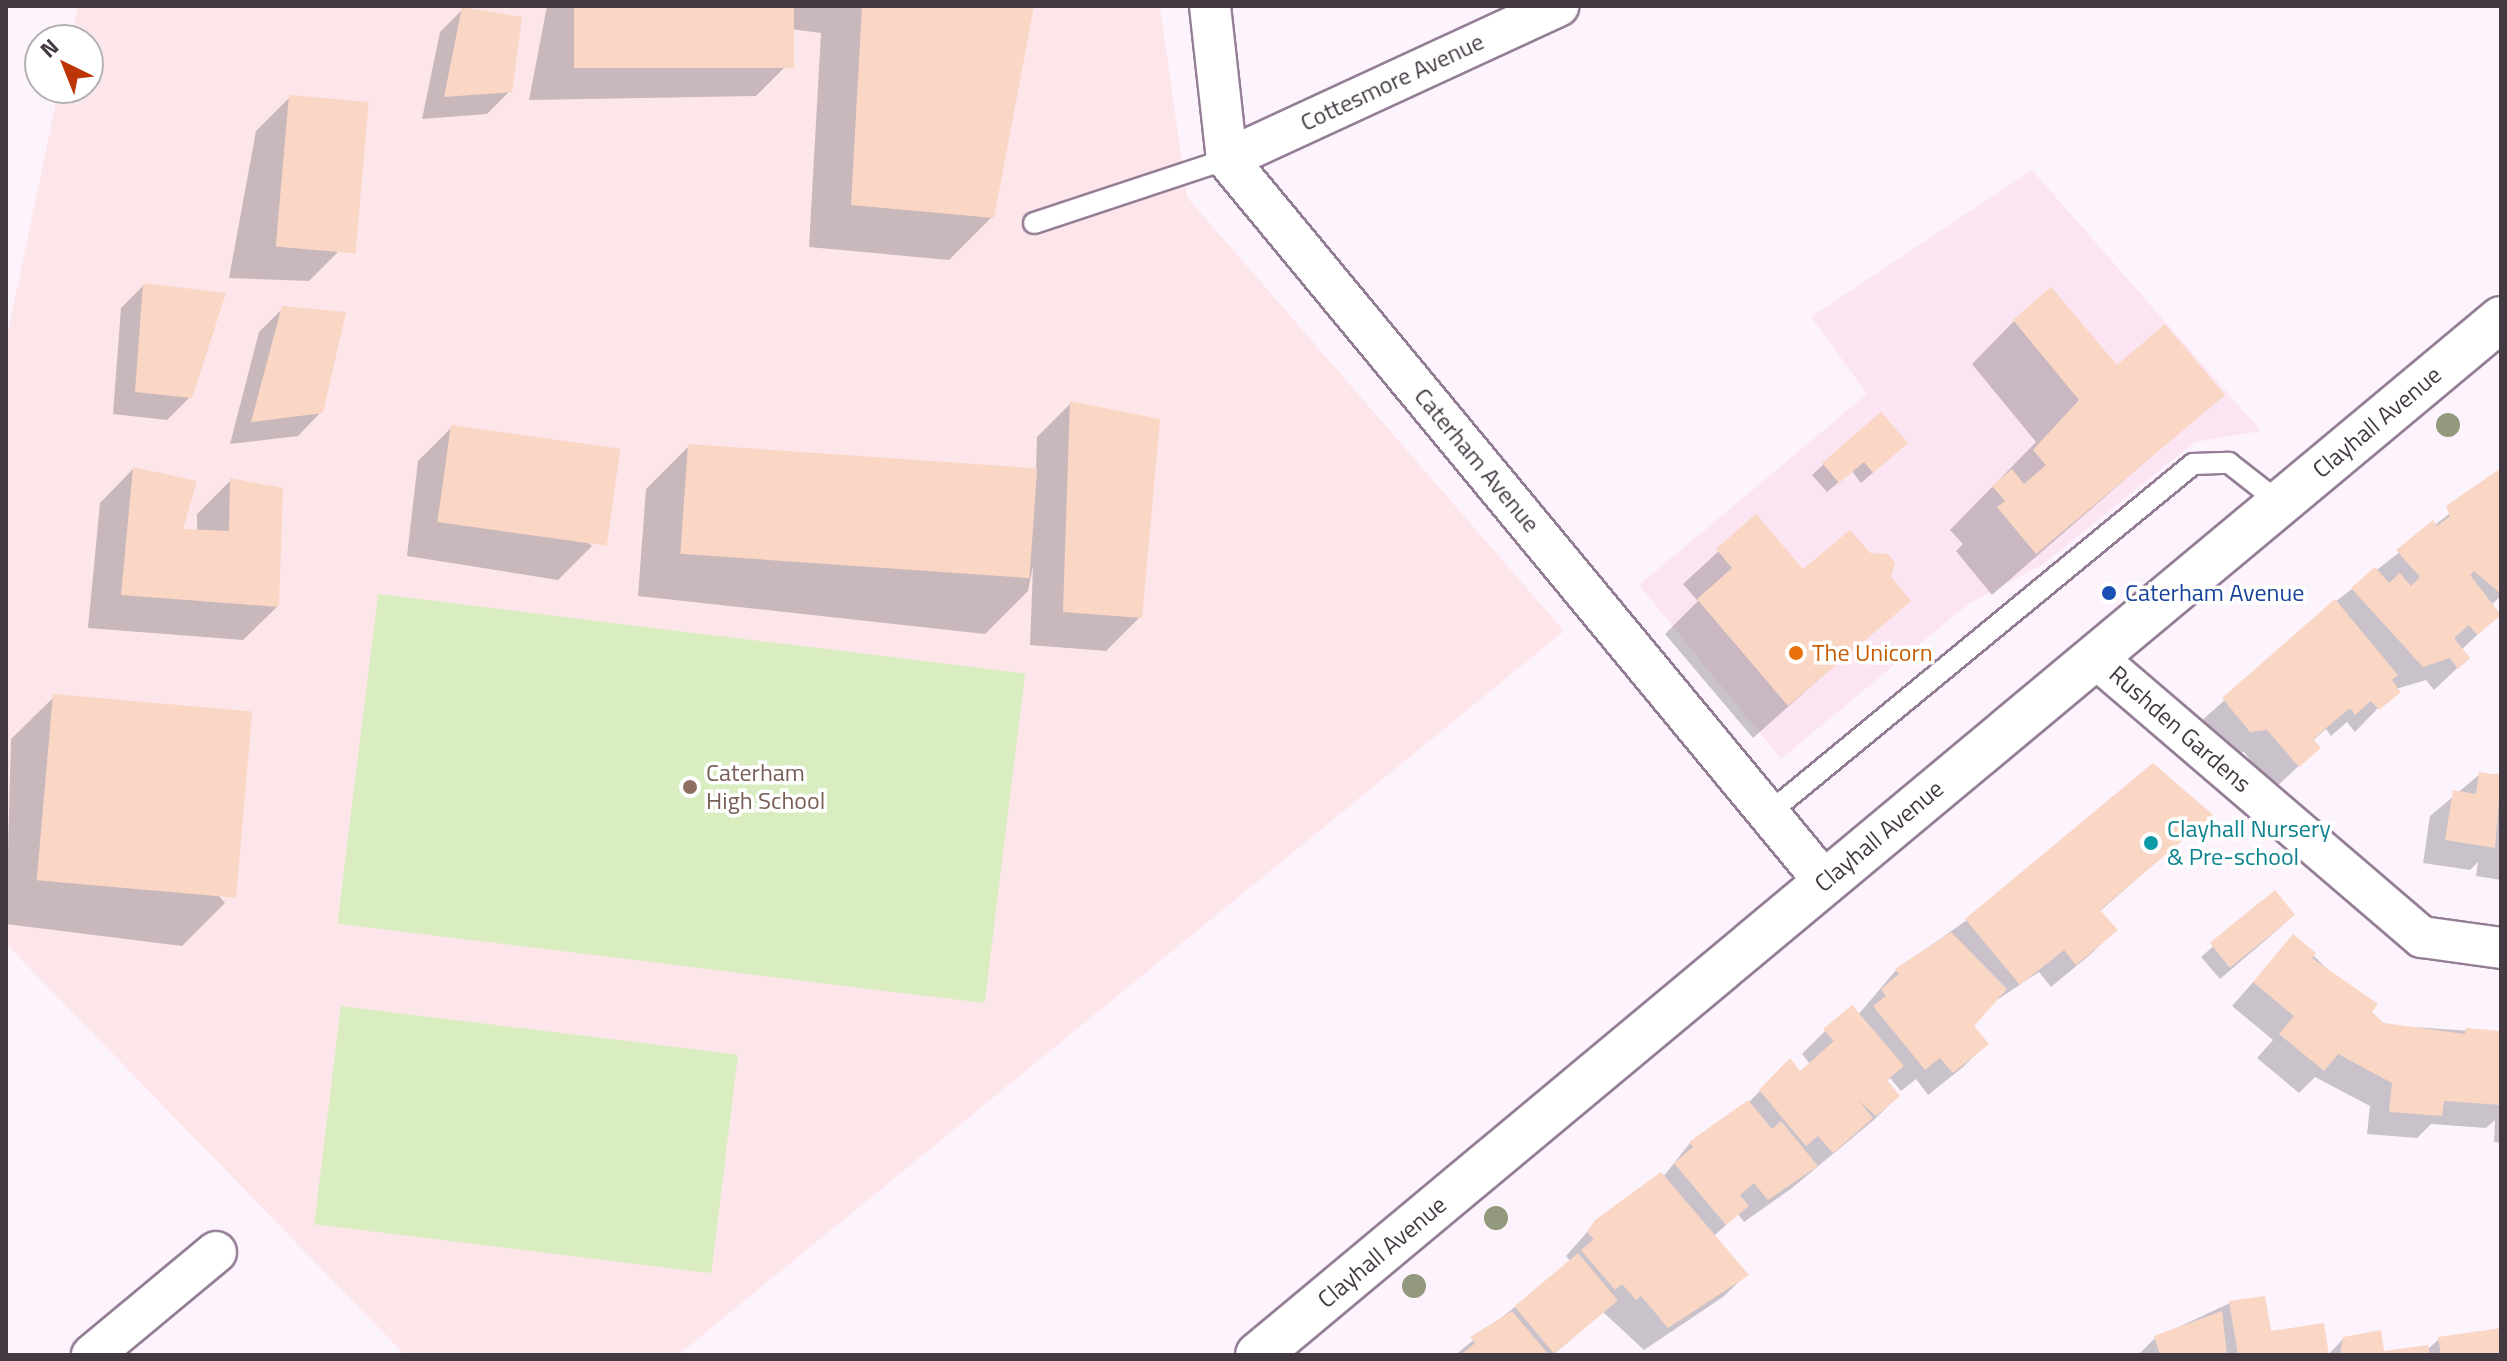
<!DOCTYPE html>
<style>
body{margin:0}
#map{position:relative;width:2507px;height:1361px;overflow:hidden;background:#fdf3fd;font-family:"Titillium Web",sans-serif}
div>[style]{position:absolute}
.commercial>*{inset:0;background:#fce5f2}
.education>*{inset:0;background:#fce6ea}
.green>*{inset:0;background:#d9edc0;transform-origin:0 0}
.shadow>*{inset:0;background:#0003}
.building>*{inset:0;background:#fad6c4;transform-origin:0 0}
.roads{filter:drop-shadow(2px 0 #947e95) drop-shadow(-2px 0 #947e95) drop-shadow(0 2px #947e95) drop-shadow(0 -2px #947e95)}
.lane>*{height:20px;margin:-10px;padding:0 10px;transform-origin:10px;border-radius:10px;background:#fff}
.street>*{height:40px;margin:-20px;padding:0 20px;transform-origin:20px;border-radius:20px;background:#fff}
.secondary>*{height:44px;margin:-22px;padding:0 22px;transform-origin:22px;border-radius:22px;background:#fff}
.trees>*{width:24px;height:24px;margin:-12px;border-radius:50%;background:#92997d}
.dots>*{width:22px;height:22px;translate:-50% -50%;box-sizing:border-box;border:4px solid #fff;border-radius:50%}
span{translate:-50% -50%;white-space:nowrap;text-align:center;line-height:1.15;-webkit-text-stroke:7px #fff;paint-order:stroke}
.street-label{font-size:24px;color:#433943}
.transit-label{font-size:24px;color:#164399}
.left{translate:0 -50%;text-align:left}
.food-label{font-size:24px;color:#c56008}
.education-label{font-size:24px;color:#785e54}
.culture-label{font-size:24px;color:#0d838f}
.frame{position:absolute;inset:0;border:8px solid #433943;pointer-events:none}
.north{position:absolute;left:24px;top:24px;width:80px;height:80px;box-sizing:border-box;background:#fff;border:2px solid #b4b0b4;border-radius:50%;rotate:317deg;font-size:22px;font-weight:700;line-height:32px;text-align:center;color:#433943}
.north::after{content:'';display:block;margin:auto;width:28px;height:36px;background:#bd3506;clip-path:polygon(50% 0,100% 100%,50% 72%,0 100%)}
</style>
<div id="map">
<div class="commercial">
<i style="clip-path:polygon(2032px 170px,2261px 431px,2195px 442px,2042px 565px,1968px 604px,1781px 759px,1639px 585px,1867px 394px,1811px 317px)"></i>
</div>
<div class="education">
<i style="clip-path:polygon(78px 6px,1160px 6px,1187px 197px,1564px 631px,678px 1355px,405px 1355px,6px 944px,6px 341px,59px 88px,88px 88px,88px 40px,70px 40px)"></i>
</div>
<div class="green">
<i style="left:378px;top:594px;width:652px;height:332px;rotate:7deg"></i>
<i style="left:341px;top:1006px;width:400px;height:220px;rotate:7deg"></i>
</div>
<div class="shadow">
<i style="clip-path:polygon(547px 6px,1032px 6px,992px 217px,949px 260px,809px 247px,821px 33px,791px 29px,790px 62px,756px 96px,529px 100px)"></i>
<i style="clip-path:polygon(463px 9px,510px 91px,487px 114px,422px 119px,440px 32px)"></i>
<i style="clip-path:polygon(290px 97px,343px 247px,309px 281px,229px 278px,256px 131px)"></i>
<i style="clip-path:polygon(144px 285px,190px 397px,167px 420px,113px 414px,121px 308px)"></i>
<i style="clip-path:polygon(283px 308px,321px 412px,298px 436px,230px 444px,259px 332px)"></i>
<i style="clip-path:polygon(2014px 321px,2116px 368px,2222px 395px,1992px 595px,1956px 551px,1963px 544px,1950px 530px,2036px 442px,1972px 364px)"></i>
<i style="clip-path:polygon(1071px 403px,1140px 617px,1106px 651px,1030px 645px,1033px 566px,1028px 591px,985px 634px,638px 596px,646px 489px,689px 446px,1036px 469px,1037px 437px)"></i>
<i style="clip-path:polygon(452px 427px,592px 546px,558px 580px,407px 556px,418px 461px)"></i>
<i style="clip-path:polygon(1894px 454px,1861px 483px,1852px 471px,1827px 492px,1812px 475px,1824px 464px)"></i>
<i style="clip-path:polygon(133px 469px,181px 531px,197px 532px,197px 514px,231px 480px,277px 607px,243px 640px,88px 628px,100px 503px)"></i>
<i style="clip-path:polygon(2501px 474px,2501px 596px,2492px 604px,2500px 614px,2461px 650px,2468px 658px,2434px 690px,2426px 680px,2396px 689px,2355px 732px,2347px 722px,2331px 736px,2326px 729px,2312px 741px,2318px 748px,2274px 789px,2244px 752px,2227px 755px,2200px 722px,2335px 602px)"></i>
<i style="clip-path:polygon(1756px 517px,1802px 572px,1888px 577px,1908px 600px,1753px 738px,1665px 634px,1698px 601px,1683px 584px)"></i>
<i style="clip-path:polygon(54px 697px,225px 903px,182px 946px,6px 924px,11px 739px)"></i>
<i style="clip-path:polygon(2480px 774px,2501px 774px,2501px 880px,2476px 876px,2478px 862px,2470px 870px,2423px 863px,2430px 816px)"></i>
<i style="clip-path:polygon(2210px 815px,2099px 912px,2115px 930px,2092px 953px,2051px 987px,2039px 972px,1985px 1008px,1973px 1028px,1986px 1044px,1963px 1067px,1928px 1095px,1916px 1079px,1901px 1091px,1890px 1078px,1886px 1082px,1898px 1096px,1875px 1119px,1792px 1188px,1744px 1222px,1738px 1214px,1714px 1236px,1746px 1275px,1723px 1297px,1644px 1350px,1603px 1312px,1553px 1355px,1455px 1355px,1571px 1262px,1566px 1256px,1596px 1222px,1663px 1177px,1690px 1143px,1748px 1103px,1790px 1061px,1800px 1074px,1810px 1064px,1802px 1054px,1825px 1031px,1858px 1015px,1896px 970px,1967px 920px)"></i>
<i style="clip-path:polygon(2274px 893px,2282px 926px,2220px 979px,2201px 957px)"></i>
<i style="clip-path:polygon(2294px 936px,2383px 1025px,2501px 1033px,2501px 1143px,2494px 1142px,2495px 1120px,2486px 1128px,2431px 1124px,2417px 1138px,2367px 1134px,2370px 1106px,2315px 1077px,2299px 1093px,2257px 1058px,2273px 1040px,2232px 1006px)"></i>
<i style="clip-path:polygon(2230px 1303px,2269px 1334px,2327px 1355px,2138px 1355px,2155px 1338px)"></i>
<i style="clip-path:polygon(2501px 1330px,2501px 1355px,2328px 1355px,2344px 1338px,2382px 1353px,2427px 1350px,2439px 1339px)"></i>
</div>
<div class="building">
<i style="left:574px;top:6px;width:220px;height:62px"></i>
<i style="clip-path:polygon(862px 6px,1034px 6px,994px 218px,851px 205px)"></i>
<i style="clip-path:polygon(462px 7px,522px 17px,512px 92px,444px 97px)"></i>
<i style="left:289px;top:95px;width:80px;height:152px;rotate:5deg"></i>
<i style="clip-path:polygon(143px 283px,226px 293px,192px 398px,135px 392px)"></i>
<i style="clip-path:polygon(2051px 287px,2117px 365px,2165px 324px,2225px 395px,2036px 554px,1997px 507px,2005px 501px,1992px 486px,2012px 469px,2024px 484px,2046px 465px,2033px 450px,2079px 400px,2013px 320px)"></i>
<i style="clip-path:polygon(282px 306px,346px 312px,323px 413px,251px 422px)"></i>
<i style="clip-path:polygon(1070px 401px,1160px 419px,1142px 618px,1063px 612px)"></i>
<i style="clip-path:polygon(1881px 412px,1908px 443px,1873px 473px,1864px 462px,1839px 483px,1822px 463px)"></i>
<i style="left:451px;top:425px;width:171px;height:98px;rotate:8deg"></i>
<i style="left:688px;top:444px;width:350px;height:110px;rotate:4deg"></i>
<i style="clip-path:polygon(133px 467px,197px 481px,183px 529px,229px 531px,230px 478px,283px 488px,279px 607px,121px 595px)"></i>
<i style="clip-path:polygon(2501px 468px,2501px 594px,2474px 571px,2470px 575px,2501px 615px,2477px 635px,2469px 625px,2454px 638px,2470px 658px,2458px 669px,2450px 658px,2423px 667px,2351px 588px,2375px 567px,2389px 583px,2400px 573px,2411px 586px,2420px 577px,2396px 550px,2433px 520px,2437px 526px,2450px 516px,2446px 506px)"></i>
<i style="clip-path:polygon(1756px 514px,1803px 569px,1850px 530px,1870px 553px,1888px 554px,1895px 563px,1891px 577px,1911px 601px,1788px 706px,1697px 599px,1732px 568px,1716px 549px)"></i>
<i style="clip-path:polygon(2335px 599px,2398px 675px,2392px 680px,2401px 692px,2379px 710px,2371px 701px,2355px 715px,2350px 708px,2313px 739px,2321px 748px,2299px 767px,2267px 730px,2250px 732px,2222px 698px)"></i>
<i style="left:53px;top:694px;width:200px;height:187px;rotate:5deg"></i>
<i style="clip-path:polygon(2153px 763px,2213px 815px,2100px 910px,2118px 930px,2076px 965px,2064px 950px,2020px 985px,1965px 919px)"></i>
<i style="clip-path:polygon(2479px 772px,2501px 775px,2495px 848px,2445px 840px,2453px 790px,2476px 794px)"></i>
<i style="left:2275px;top:890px;width:32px;height:84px;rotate:51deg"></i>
<i style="clip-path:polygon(1951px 932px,2007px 989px,1974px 1026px,1989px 1044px,1953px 1073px,1940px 1058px,1925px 1070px,1873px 1006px,1886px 996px,1881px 989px,1899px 974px,1895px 969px)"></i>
<i style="clip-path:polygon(2293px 934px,2316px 953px,2312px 958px,2378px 1004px,2372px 1012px,2384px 1023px,2465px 1034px,2466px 1028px,2501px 1031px,2501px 1105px,2444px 1101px,2442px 1116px,2389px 1112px,2392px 1083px,2338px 1054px,2324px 1071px,2279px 1034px,2294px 1016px,2253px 982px)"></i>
<i style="clip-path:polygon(1852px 1005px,1904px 1066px,1887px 1080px,1900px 1096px,1876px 1116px,1858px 1100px,1873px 1118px,1833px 1153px,1818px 1136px,1806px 1146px,1759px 1090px,1790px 1058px,1800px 1071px,1834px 1041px,1823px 1029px)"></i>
<i style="clip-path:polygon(1748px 1100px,1772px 1129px,1781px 1121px,1818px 1166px,1768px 1200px,1754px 1183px,1740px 1195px,1749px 1206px,1726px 1225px,1674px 1163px,1693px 1147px,1689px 1142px)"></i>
<i style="clip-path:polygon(1661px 1172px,1749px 1275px,1668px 1328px,1641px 1296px,1636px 1300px,1622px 1284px,1615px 1290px,1581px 1250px,1594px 1239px,1587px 1232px,1595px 1220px)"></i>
<i style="left:1578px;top:1253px;width:62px;height:83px;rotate:50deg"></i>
<i style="clip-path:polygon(2265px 1296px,2271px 1331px,2324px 1323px,2329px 1355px,2238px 1355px,2229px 1301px)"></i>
<i style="clip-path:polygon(1512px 1311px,1549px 1355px,1461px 1355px,1475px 1343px,1470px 1337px)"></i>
<i style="clip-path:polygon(2222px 1311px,2227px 1355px,2160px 1355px,2154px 1336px)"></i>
<i style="clip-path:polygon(2501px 1328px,2501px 1355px,2441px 1355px,2438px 1337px)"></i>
<i style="clip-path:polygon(2381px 1330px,2384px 1351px,2428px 1345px,2430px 1355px,2340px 1355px,2343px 1337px)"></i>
</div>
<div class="roads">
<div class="lane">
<i style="left:1034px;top:223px;width:203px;rotate:-18.3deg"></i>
<i style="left:1769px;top:813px;width:549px;rotate:-39.46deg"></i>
<i style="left:2193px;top:464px;width:36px;rotate:-2deg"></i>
<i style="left:2229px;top:463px;width:65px;rotate:38.1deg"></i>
</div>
<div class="street">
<i style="left:1210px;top:6px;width:154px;rotate:83.7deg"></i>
<i style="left:1227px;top:159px;width:937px;rotate:50.41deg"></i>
<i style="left:1227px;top:159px;width:365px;rotate:-24.8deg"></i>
<i style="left:2095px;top:657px;width:430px;rotate:40.6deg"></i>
<i style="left:2422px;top:937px;width:80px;rotate:7.9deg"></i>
<i style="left:92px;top:1355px;width:161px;rotate:-39.7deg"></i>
</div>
<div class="secondary">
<i style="left:1258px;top:1355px;width:1618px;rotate:-39.81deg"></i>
</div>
</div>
<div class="trees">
<i style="left:2448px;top:425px"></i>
<i style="left:1496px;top:1218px"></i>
<i style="left:1414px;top:1286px"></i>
</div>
<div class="dots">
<i style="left:2109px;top:593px;background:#1a4fb4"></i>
<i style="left:1796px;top:653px;background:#e8710a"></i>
<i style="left:690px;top:787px;background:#8d6e63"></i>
<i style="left:2151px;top:843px;background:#0f9aa8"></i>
</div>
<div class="street-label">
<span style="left:1392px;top:82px;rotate:-25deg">Cottesmore Avenue</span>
<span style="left:2377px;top:422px;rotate:-40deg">Clayhall Avenue</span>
<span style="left:1477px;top:460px;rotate:50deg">Caterham Avenue</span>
<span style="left:2180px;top:729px;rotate:41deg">Rushden Gardens</span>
<span style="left:1879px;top:836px;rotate:-40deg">Clayhall Avenue</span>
<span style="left:1382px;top:1252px;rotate:-40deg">Clayhall Avenue</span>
</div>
<div class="transit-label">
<span class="left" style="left:2125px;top:593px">Caterham Avenue</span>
</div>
<div class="food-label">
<span class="left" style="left:1812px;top:653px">The Unicorn</span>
</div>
<div class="education-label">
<span class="left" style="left:706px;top:787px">Caterham<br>High School</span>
</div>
<div class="culture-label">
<span class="left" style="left:2167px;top:843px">Clayhall Nursery<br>&amp; Pre-school</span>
</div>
<div class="frame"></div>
<div class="north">N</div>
</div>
